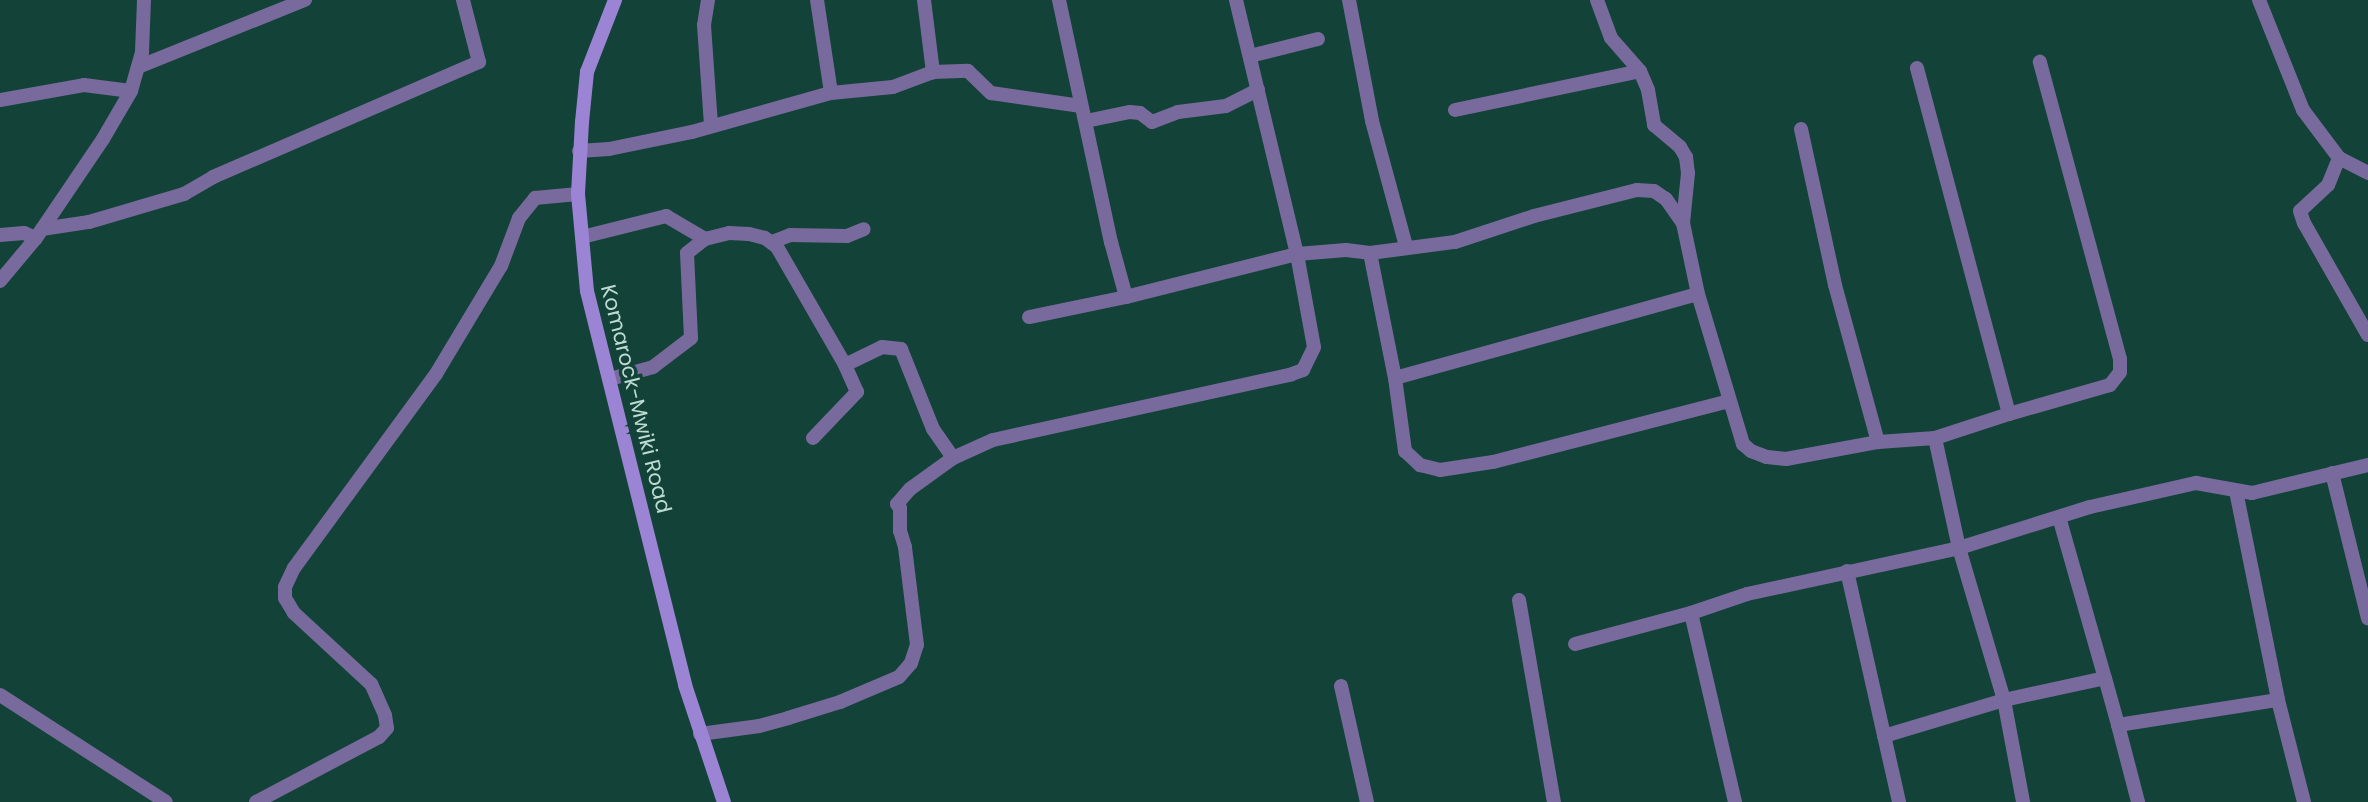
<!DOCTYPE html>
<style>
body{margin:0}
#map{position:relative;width:2368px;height:802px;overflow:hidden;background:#124238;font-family:Poppins,sans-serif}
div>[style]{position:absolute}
.street>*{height:14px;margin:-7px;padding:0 7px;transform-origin:7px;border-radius:7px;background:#786a9c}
.secondary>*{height:14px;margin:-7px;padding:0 7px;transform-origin:7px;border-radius:7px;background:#9c84d4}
span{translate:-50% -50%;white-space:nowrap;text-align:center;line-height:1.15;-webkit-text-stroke:7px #124238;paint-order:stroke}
.street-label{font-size:21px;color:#bddbd2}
</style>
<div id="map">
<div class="street">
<i style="left:708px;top:0;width:25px;rotate:99deg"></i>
<i style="left:704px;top:25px;width:101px;rotate:86deg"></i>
<i style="left:817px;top:0;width:94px;rotate:81.4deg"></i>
<i style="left:924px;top:0;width:73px;rotate:82.9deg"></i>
<i style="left:1059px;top:0;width:248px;rotate:77.9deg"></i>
<i style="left:1111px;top:242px;width:57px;rotate:74.7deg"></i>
<i style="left:1236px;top:0;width:261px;rotate:76.5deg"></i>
<i style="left:1297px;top:254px;width:49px;rotate:-4.7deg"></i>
<i style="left:1346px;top:250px;width:24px;rotate:7deg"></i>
<i style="left:1370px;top:253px;width:86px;rotate:-7.4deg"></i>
<i style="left:1455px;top:242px;width:83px;rotate:-18.2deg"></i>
<i style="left:1534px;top:216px;width:106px;rotate:-14.2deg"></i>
<i style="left:1637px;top:190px;width:17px;rotate:3deg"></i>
<i style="left:1654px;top:191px;width:14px;rotate:34deg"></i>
<i style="left:1666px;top:199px;width:29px;rotate:55deg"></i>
<i style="left:1683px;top:223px;width:73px;rotate:78.1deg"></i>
<i style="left:1698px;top:294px;width:157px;rotate:73.3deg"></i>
<i style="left:1743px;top:444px;width:11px;rotate:41deg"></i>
<i style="left:1751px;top:451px;width:17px;rotate:21deg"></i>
<i style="left:1767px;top:457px;width:19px;rotate:6deg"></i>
<i style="left:1786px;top:459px;width:94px;rotate:-10.5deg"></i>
<i style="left:1349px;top:0;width:123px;rotate:79.2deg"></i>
<i style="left:1372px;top:121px;width:130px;rotate:74.8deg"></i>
<i style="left:1597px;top:0;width:40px;rotate:69.8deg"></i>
<i style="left:1611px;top:38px;width:44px;rotate:48.7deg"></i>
<i style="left:1640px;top:71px;width:21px;rotate:67deg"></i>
<i style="left:1648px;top:90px;width:36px;rotate:80deg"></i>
<i style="left:1654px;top:125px;width:34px;rotate:40deg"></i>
<i style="left:1680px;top:147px;width:12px;rotate:59deg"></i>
<i style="left:1686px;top:157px;width:16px;rotate:83deg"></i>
<i style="left:1688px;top:173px;width:50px;rotate:95.7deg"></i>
<i style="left:2259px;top:0;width:118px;rotate:68.2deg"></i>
<i style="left:2303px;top:110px;width:60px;rotate:53.1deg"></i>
<i style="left:2339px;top:158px;width:33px;rotate:27deg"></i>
<i style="left:1250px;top:56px;width:70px;rotate:-14deg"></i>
<i style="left:138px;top:67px;width:180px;rotate:-21.9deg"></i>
<i style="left:0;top:100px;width:85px;rotate:-10.1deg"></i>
<i style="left:84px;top:85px;width:47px;rotate:7.3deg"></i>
<i style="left:1455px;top:110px;width:189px;rotate:-11.9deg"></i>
<i style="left:1086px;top:121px;width:45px;rotate:-11.6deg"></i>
<i style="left:1130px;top:112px;width:10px;rotate:6deg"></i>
<i style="left:1140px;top:113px;width:15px;rotate:37deg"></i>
<i style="left:1152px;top:122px;width:28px;rotate:-21deg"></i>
<i style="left:1178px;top:112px;width:48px;rotate:-7.1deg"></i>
<i style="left:1226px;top:106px;width:36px;rotate:-27deg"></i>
<i style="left:1801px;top:129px;width:160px;rotate:77.7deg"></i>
<i style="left:1835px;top:285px;width:163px;rotate:74.7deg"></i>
<i style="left:1878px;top:442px;width:57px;rotate:-4deg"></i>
<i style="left:1935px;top:438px;width:78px;rotate:-18deg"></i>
<i style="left:2009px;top:414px;width:358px;rotate:-104.9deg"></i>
<i style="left:579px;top:151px;width:30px;rotate:-4deg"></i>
<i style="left:609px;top:149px;width:85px;rotate:-11.6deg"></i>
<i style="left:692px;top:132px;width:144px;rotate:-15.7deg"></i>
<i style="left:831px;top:93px;width:62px;rotate:-5.5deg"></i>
<i style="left:893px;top:87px;width:43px;rotate:-20.6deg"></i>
<i style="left:933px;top:72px;width:35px;rotate:-2deg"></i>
<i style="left:968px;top:71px;width:32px;rotate:44deg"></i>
<i style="left:991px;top:93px;width:91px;rotate:8.2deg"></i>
<i style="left:2339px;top:158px;width:29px;rotate:112deg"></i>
<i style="left:2328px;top:185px;width:38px;rotate:137deg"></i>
<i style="left:2300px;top:211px;width:13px;rotate:72deg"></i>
<i style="left:2304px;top:223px;width:129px;rotate:60.3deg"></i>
<i style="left:42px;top:229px;width:48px;rotate:-8.5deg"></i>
<i style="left:89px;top:222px;width:99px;rotate:-16.4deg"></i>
<i style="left:184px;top:194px;width:34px;rotate:-30deg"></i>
<i style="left:213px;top:177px;width:290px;rotate:-23.4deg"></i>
<i style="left:479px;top:62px;width:64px;rotate:-104.5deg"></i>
<i style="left:0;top:235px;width:24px;rotate:-5deg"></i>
<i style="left:24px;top:233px;width:13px;rotate:23deg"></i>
<i style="left:582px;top:237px;width:87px;rotate:-14deg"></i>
<i style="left:666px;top:216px;width:45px;rotate:30.5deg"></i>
<i style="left:772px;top:242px;width:19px;rotate:-21deg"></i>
<i style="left:790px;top:235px;width:57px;rotate:1deg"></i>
<i style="left:847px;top:236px;width:18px;rotate:-22deg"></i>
<i style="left:1370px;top:253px;width:127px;rotate:78.7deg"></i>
<i style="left:1395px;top:378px;width:314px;rotate:-15.5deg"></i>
<i style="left:0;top:281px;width:56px;rotate:-50.1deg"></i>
<i style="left:36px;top:238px;width:120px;rotate:-55.9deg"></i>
<i style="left:103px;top:139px;width:56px;rotate:-59.7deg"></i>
<i style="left:131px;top:91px;width:41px;rotate:-74.2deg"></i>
<i style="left:142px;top:52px;width:52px;rotate:-87.8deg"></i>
<i style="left:1395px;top:378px;width:74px;rotate:82.2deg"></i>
<i style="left:1405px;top:451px;width:21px;rotate:43deg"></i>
<i style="left:1420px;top:465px;width:21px;rotate:14deg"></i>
<i style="left:1440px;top:470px;width:54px;rotate:-8.6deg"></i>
<i style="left:1493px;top:462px;width:244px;rotate:-14.5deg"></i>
<i style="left:610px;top:379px;width:45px;rotate:-15.6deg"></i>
<i style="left:653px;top:367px;width:48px;rotate:-37.3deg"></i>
<i style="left:691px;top:338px;width:85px;rotate:-92.7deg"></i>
<i style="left:687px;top:253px;width:23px;rotate:-38deg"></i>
<i style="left:705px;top:239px;width:25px;rotate:-14deg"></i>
<i style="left:729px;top:233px;width:20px;rotate:3deg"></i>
<i style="left:749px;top:234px;width:16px;rotate:14deg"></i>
<i style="left:765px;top:238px;width:15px;rotate:37deg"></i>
<i style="left:777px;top:247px;width:136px;rotate:60deg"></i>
<i style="left:845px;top:365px;width:41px;rotate:-25.9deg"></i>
<i style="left:882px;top:347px;width:19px;rotate:6deg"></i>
<i style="left:901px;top:349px;width:86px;rotate:68.2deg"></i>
<i style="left:933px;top:429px;width:35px;rotate:55deg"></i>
<i style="left:2009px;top:414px;width:105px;rotate:-16deg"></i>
<i style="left:2110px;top:385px;width:16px;rotate:-52deg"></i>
<i style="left:2120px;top:372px;width:13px;rotate:-90deg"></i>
<i style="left:2120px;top:359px;width:308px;rotate:-105.1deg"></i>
<i style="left:813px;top:438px;width:64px;rotate:-46.3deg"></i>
<i style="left:857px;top:392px;width:30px;rotate:-114deg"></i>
<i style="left:1935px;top:438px;width:113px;rotate:77.7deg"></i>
<i style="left:1959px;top:548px;width:159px;rotate:73.5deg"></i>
<i style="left:2004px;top:700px;width:104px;rotate:79.4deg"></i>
<i style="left:2332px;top:473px;width:150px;rotate:76.1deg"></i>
<i style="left:2236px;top:491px;width:213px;rotate:78.6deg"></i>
<i style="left:2059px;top:517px;width:167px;rotate:74.1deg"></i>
<i style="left:1847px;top:571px;width:237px;rotate:77.3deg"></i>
<i style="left:1519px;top:600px;width:205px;rotate:80.2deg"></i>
<i style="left:1575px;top:644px;width:120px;rotate:-15deg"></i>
<i style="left:1341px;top:686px;width:119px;rotate:77.4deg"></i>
<i style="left:0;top:695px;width:197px;rotate:32.8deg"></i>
<i style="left:2118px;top:725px;width:80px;rotate:75.4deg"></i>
<i style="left:700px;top:734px;width:60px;rotate:-7.7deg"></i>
<i style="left:759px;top:726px;width:30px;rotate:-15deg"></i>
<i style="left:788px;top:718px;width:54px;rotate:-17.1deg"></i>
<i style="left:840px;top:702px;width:64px;rotate:-23deg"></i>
<i style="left:899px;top:677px;width:18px;rotate:-49deg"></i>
<i style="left:911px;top:663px;width:19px;rotate:-72deg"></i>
<i style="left:917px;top:645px;width:99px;rotate:-97deg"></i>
<i style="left:905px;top:547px;width:17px;rotate:-107deg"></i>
<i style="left:900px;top:531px;width:23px;rotate:-90deg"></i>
<i style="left:900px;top:508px;width:5px;rotate:-127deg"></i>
<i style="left:897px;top:504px;width:20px;rotate:-49deg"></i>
<i style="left:910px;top:489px;width:53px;rotate:-35.8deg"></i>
<i style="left:953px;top:458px;width:44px;rotate:-24.2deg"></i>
<i style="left:993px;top:440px;width:306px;rotate:-12.4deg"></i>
<i style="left:1292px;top:374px;width:12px;rotate:-20deg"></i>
<i style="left:1303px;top:370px;width:25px;rotate:-64deg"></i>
<i style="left:1314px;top:347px;width:95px;rotate:-100.4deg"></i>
<i style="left:1297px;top:254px;width:176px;rotate:165.9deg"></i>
<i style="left:1126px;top:297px;width:99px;rotate:168.3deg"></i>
<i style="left:1884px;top:736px;width:125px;rotate:-16.7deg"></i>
<i style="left:2004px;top:700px;width:103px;rotate:-12.3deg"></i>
<i style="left:2105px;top:678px;width:49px;rotate:74.5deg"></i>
<i style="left:2118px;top:725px;width:162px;rotate:-8.9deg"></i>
<i style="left:2278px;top:700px;width:105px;rotate:75.7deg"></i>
<i style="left:256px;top:802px;width:139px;rotate:-27.9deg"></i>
<i style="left:379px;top:737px;width:12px;rotate:-48deg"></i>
<i style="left:387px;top:728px;width:13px;rotate:-99deg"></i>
<i style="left:385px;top:715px;width:34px;rotate:-114deg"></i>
<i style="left:371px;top:684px;width:105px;rotate:-137.3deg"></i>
<i style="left:294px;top:613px;width:17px;rotate:-121deg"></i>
<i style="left:285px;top:598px;width:11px;rotate:-90deg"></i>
<i style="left:285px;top:587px;width:21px;rotate:-65deg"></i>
<i style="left:294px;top:568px;width:240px;rotate:-53.8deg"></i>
<i style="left:436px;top:374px;width:126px;rotate:-59deg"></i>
<i style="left:501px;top:266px;width:51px;rotate:-69.4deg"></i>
<i style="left:519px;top:218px;width:26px;rotate:-51deg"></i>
<i style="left:535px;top:198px;width:43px;rotate:-5.3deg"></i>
<i style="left:1735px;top:802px;width:194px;rotate:-103.1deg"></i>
<i style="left:1691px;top:613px;width:59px;rotate:-18.7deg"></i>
<i style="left:1747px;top:594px;width:217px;rotate:-12.2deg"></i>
<i style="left:1959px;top:548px;width:137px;rotate:-17.4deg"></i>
<i style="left:2090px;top:507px;width:109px;rotate:-12.8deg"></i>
<i style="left:2196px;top:483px;width:57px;rotate:10.1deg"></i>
<i style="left:2252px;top:493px;width:119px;rotate:-13.6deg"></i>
</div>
<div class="secondary">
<i style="left:615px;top:0;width:77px;rotate:111.3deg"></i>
<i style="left:587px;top:72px;width:50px;rotate:95.7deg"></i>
<i style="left:582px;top:122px;width:72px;rotate:93.2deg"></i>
<i style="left:578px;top:194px;width:97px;rotate:84.7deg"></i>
<i style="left:587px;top:291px;width:406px;rotate:76deg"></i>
<i style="left:685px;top:685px;width:123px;rotate:71.6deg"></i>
</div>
<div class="street-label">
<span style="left:636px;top:399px;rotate:76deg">Komarock-Mwiki Road</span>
</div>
</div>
